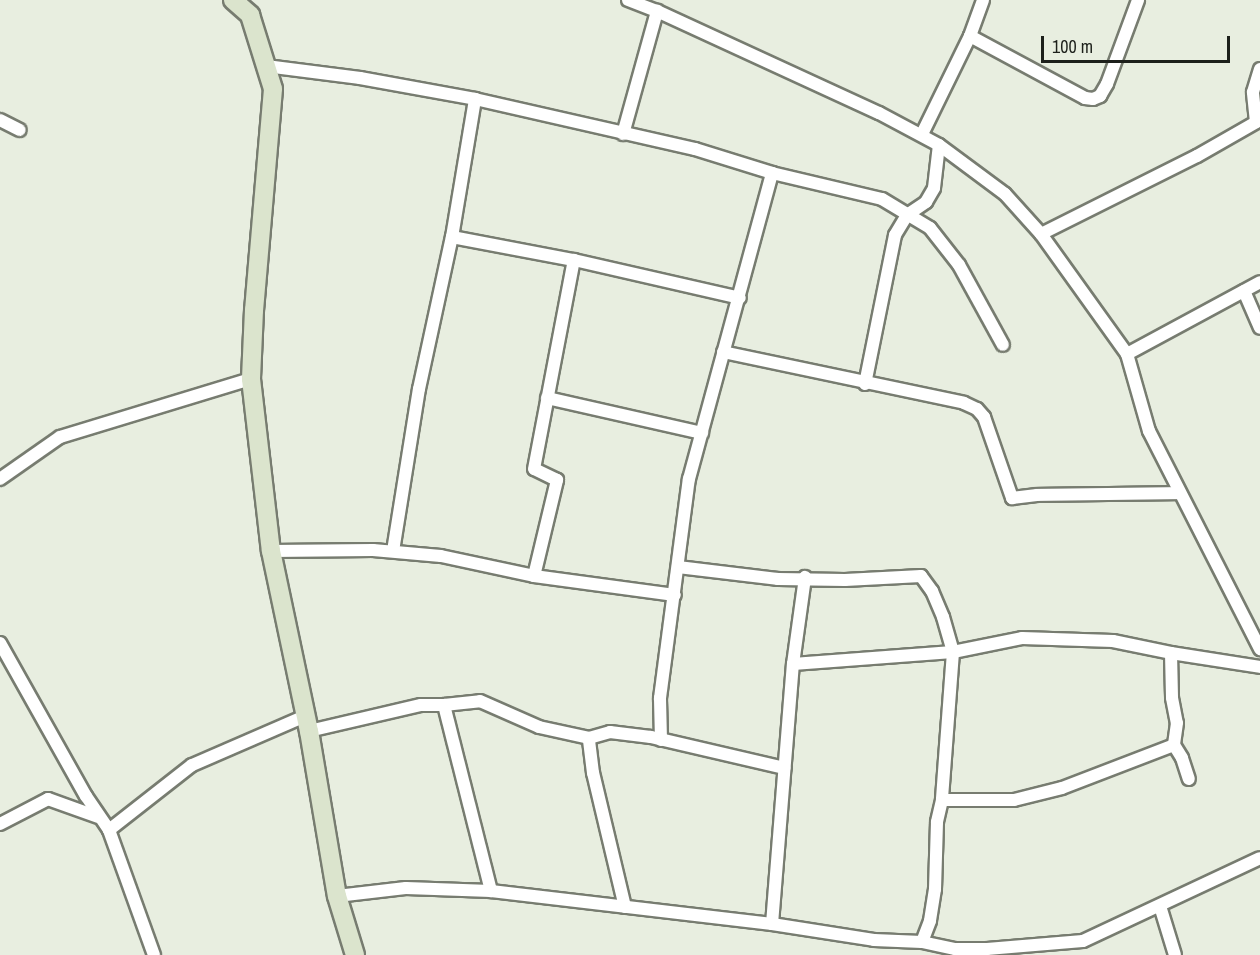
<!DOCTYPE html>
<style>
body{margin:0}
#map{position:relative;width:1260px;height:955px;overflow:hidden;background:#e8eee0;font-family:"Archivo Narrow",sans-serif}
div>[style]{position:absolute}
.roads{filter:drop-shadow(2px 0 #777c70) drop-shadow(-2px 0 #777c70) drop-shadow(0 2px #777c70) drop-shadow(0 -2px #777c70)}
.street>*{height:12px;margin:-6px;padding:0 6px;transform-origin:6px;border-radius:6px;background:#fff}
.secondary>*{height:18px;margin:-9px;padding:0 9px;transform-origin:9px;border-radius:9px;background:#dbe4cd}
span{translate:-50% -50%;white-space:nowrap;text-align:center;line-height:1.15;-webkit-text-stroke:6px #e8eee0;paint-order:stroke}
.scale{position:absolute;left:1041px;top:36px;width:189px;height:27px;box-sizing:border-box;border:3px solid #1d201b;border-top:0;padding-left:8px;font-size:18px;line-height:21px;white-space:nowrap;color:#1d201b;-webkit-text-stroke:4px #e8eee0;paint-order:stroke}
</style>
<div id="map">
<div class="roads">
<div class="street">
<i style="left:628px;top:0;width:31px;rotate:21deg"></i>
<i style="left:657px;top:11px;width:244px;rotate:24.7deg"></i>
<i style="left:879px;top:113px;width:68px;rotate:28.1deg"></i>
<i style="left:939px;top:145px;width:82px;rotate:36.6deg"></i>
<i style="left:1005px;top:194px;width:54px;rotate:48deg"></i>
<i style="left:1041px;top:234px;width:148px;rotate:54.4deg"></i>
<i style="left:1127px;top:354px;width:80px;rotate:74.1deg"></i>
<i style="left:1149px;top:431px;width:245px;rotate:63deg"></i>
<i style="left:970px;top:36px;width:131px;rotate:28.3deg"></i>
<i style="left:1085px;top:98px;width:8px;rotate:7deg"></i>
<i style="left:1093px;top:99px;width:8px;rotate:-23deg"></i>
<i style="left:1100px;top:96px;width:14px;rotate:-60deg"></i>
<i style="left:1107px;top:84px;width:90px;rotate:-69.7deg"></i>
<i style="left:266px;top:66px;width:95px;rotate:7.3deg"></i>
<i style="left:360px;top:78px;width:117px;rotate:10.3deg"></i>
<i style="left:475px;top:99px;width:226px;rotate:12.8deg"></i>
<i style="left:695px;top:149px;width:81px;rotate:17.3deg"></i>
<i style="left:772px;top:173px;width:113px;rotate:13.3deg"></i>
<i style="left:882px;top:199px;width:56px;rotate:31.1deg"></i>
<i style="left:930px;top:228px;width:47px;rotate:51.9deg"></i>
<i style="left:959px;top:265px;width:91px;rotate:61.2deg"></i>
<i style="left:0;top:120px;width:22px;rotate:27deg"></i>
<i style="left:1256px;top:122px;width:30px;rotate:-96deg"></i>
<i style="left:1253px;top:92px;width:24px;rotate:-73deg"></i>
<i style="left:623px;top:134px;width:128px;rotate:-74.5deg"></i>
<i style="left:922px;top:134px;width:109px;rotate:-63.9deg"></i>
<i style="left:970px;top:36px;width:38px;rotate:-70deg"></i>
<i style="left:1041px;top:234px;width:174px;rotate:-26.6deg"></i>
<i style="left:1197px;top:156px;width:73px;rotate:-29.7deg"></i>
<i style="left:452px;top:237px;width:124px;rotate:10.7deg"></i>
<i style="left:574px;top:260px;width:170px;rotate:12.9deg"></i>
<i style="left:1244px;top:291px;width:40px;rotate:66.6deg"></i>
<i style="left:723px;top:352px;width:246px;rotate:11.9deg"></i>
<i style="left:964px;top:403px;width:14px;rotate:25deg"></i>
<i style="left:977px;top:409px;width:11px;rotate:49deg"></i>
<i style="left:984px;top:417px;width:86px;rotate:70.9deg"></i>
<i style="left:1012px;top:498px;width:25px;rotate:-7deg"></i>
<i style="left:1037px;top:495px;width:143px;rotate:-0.8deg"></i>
<i style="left:1127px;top:354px;width:151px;rotate:-28.4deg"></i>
<i style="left:865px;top:384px;width:152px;rotate:-78.6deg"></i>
<i style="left:895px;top:235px;width:23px;rotate:-59deg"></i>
<i style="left:907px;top:215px;width:23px;rotate:-34deg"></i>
<i style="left:926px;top:202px;width:16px;rotate:-60deg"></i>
<i style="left:934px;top:188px;width:43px;rotate:-83.4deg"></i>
<i style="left:547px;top:398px;width:159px;rotate:12.7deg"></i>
<i style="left:0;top:479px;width:73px;rotate:-35deg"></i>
<i style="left:60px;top:437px;width:200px;rotate:-16.9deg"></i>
<i style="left:271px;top:551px;width:102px;rotate:-0.6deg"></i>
<i style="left:373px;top:550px;width:68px;rotate:5deg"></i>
<i style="left:441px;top:556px;width:95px;rotate:12.1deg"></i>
<i style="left:534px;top:576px;width:142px;rotate:7.7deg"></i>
<i style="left:393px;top:551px;width:164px;rotate:-80.9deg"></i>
<i style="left:419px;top:389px;width:156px;rotate:-77.8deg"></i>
<i style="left:452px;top:237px;width:140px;rotate:-80.5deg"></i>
<i style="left:678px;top:567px;width:101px;rotate:6.8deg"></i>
<i style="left:778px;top:579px;width:67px;rotate:0.9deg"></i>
<i style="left:845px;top:580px;width:76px;rotate:-3deg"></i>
<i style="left:921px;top:576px;width:19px;rotate:54deg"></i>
<i style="left:932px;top:591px;width:28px;rotate:67deg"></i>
<i style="left:943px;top:617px;width:36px;rotate:74deg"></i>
<i style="left:953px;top:652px;width:148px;rotate:94.3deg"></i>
<i style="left:942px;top:800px;width:23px;rotate:103deg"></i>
<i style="left:937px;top:822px;width:67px;rotate:91.7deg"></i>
<i style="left:935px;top:889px;width:32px;rotate:99deg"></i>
<i style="left:930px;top:921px;width:22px;rotate:111deg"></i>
<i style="left:534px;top:576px;width:99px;rotate:-76.5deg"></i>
<i style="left:557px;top:480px;width:25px;rotate:-154deg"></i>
<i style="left:534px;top:469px;width:213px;rotate:-79.2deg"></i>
<i style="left:0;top:643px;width:176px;rotate:60.7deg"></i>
<i style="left:86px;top:796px;width:41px;rotate:55.9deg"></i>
<i style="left:109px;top:830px;width:133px;rotate:70.2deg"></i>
<i style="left:1171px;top:653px;width:45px;rotate:88.7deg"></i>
<i style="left:1172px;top:698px;width:25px;rotate:79deg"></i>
<i style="left:1177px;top:723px;width:22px;rotate:98deg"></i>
<i style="left:1174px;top:745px;width:15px;rotate:58deg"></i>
<i style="left:1182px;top:758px;width:22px;rotate:72deg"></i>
<i style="left:793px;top:664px;width:160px;rotate:-4.3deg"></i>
<i style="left:953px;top:652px;width:70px;rotate:-11.5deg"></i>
<i style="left:1022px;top:638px;width:91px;rotate:1.9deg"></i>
<i style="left:1113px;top:641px;width:59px;rotate:11.7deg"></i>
<i style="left:1171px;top:653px;width:90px;rotate:8.9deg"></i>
<i style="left:444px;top:705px;width:36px;rotate:-6deg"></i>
<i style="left:480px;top:701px;width:64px;rotate:23.8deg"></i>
<i style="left:539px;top:727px;width:51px;rotate:12.4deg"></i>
<i style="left:309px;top:731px;width:115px;rotate:-13.1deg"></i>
<i style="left:421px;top:705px;width:23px"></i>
<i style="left:444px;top:705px;width:192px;rotate:75.8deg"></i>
<i style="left:661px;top:740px;width:42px;rotate:-91.4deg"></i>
<i style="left:660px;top:698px;width:221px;rotate:-82.5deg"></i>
<i style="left:689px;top:479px;width:317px;rotate:-74.8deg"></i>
<i style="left:942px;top:800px;width:72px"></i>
<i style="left:1014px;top:800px;width:49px;rotate:-14deg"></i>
<i style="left:1062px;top:788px;width:120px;rotate:-21deg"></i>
<i style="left:0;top:824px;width:54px;rotate:-27.5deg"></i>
<i style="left:48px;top:799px;width:53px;rotate:19.8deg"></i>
<i style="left:109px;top:830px;width:105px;rotate:-38.1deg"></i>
<i style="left:192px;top:765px;width:123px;rotate:-23.4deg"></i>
<i style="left:337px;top:896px;width:69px;rotate:-6.6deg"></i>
<i style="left:406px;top:888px;width:85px;rotate:2deg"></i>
<i style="left:491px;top:891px;width:283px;rotate:6.7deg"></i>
<i style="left:772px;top:924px;width:103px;rotate:8.9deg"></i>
<i style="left:874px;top:940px;width:48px;rotate:2.4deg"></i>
<i style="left:922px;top:942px;width:34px;rotate:12deg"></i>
<i style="left:955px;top:949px;width:32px"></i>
<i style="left:987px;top:949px;width:96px;rotate:-4.8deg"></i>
<i style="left:1083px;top:941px;width:195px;rotate:-25.1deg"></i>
<i style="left:1160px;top:906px;width:51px;rotate:73deg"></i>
<i style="left:625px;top:907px;width:138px;rotate:-103.4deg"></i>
<i style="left:593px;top:773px;width:35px;rotate:-97deg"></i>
<i style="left:589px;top:738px;width:22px;rotate:-16deg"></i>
<i style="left:610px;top:732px;width:41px;rotate:7deg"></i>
<i style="left:651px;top:737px;width:137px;rotate:13.1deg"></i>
<i style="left:772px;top:924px;width:261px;rotate:-85.4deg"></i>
<i style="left:793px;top:664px;width:88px;rotate:-82.1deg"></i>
</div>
<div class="secondary">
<i style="left:233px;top:0;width:23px;rotate:41deg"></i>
<i style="left:250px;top:15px;width:77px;rotate:72.7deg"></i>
<i style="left:273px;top:89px;width:222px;rotate:94.9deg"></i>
<i style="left:254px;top:310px;width:69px;rotate:92.5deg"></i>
<i style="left:251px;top:379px;width:173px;rotate:83.4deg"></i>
<i style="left:271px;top:551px;width:184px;rotate:78.1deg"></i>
<i style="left:309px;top:731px;width:167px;rotate:80.4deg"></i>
<i style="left:337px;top:896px;width:62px;rotate:73deg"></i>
</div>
</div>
<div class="scale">100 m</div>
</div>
